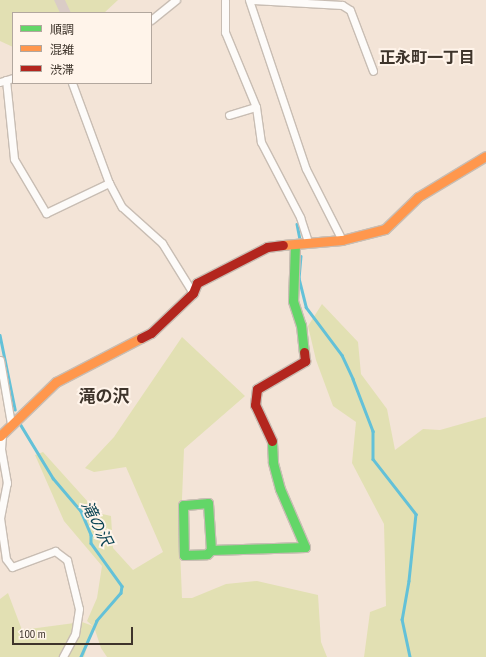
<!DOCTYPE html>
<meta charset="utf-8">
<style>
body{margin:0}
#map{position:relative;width:486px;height:657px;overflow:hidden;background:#f3e4d7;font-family:"PT Sans Narrow","Noto Sans JP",sans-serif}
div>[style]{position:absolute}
.green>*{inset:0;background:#e2e0b3}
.stream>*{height:2.5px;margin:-1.25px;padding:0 1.25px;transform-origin:1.25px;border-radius:1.25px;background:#63c1d8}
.building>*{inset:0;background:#daccc6}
.roads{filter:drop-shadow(1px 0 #c8bdb3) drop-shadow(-1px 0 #c8bdb3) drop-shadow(0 1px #c8bdb3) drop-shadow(0 -1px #c8bdb3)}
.street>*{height:7px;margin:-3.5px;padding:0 3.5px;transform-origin:3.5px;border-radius:3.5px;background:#fdfbf9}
.fast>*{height:9px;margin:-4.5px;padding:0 4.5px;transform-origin:4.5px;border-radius:4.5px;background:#63d668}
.slow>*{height:9px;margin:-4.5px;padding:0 4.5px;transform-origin:4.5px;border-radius:4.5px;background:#ff974d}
.jam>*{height:9px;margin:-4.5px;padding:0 4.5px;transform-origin:4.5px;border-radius:4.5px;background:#b3261e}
span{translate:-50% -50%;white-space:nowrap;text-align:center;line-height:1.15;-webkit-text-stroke:4px #fff4ea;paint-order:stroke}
.neighbourhood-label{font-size:16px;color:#3e342b;font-weight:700}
.water-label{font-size:16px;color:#0e4656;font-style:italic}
.quarter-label{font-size:17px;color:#3e342b;font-weight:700}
.legend{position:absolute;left:12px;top:12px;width:140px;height:72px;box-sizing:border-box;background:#fff4ea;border:1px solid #b2a79e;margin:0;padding:5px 7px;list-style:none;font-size:12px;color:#3e342b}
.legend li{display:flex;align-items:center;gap:8px;height:20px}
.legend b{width:20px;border:1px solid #b2a79e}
.scale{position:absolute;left:12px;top:627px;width:121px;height:18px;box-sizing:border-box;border:2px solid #3e342b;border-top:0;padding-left:5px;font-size:12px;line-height:14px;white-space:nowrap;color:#3e342b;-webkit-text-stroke:3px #fff4ea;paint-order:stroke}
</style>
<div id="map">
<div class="green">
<i style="clip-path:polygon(0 0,118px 0,104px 13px,13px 13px,13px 47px,0 41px)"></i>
<i style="clip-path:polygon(322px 304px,358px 342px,361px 374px,387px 409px,395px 450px,423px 429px,440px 430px,486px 417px,486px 657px,364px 657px,370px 612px,386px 606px,384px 524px,352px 463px,356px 422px,333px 406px,316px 360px,308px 326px)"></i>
<i style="clip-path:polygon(182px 337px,245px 396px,184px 449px,180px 549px,182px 598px,192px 598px,226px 584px,257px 581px,318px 595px,321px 642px,327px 657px,107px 657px,101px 648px,94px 627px,87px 621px,97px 598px,102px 566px,64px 521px,35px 455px,43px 452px,98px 513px,111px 516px,113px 548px,133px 570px,163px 552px,126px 467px,94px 472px,85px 468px,114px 437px)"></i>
<i style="clip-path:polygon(8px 593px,22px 630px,82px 622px,93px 626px,84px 657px,0 657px,0 599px)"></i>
</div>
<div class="stream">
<i style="left:297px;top:224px;width:15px;rotate:79deg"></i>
<i style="left:301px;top:256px;width:22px;rotate:95deg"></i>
<i style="left:299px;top:278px;width:30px;rotate:76deg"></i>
<i style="left:306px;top:307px;width:60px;rotate:53.1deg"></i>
<i style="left:342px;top:355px;width:26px;rotate:65deg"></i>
<i style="left:353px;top:379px;width:56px;rotate:69deg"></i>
<i style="left:373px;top:431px;width:28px;rotate:90deg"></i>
<i style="left:373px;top:459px;width:70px;rotate:52deg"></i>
<i style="left:416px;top:514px;width:67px;rotate:96deg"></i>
<i style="left:409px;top:581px;width:39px;rotate:100deg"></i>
<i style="left:402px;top:619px;width:39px;rotate:78deg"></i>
<i style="left:0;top:335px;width:76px;rotate:78.5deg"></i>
<i style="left:19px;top:422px;width:66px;rotate:58.7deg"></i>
<i style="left:53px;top:478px;width:43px;rotate:49.7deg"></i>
<i style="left:81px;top:511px;width:26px;rotate:67deg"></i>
<i style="left:91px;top:535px;width:8px;rotate:90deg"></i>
<i style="left:91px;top:543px;width:53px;rotate:54.2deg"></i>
<i style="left:122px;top:586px;width:7px;rotate:98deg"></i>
<i style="left:121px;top:593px;width:37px;rotate:131deg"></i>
<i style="left:97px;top:621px;width:39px;rotate:114deg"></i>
</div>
<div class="building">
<i style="clip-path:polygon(54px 0,65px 0,71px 13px,60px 13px)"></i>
</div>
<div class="roads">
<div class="street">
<i style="left:225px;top:0;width:32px;rotate:90deg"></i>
<i style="left:225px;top:32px;width:81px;rotate:67.5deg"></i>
<i style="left:256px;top:107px;width:35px;rotate:82deg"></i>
<i style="left:261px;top:142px;width:85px;rotate:62.5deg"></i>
<i style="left:300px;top:217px;width:26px;rotate:72deg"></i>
<i style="left:249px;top:0;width:178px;rotate:71.4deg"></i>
<i style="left:306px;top:169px;width:80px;rotate:63.1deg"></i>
<i style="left:253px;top:0;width:89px;rotate:3.2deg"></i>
<i style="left:342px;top:5px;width:9px;rotate:32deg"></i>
<i style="left:350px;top:10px;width:65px;rotate:69.3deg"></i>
<i style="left:151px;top:20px;width:32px;rotate:-39deg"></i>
<i style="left:6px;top:80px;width:79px;rotate:84.2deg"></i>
<i style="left:14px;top:159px;width:63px;rotate:59.3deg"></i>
<i style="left:46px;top:213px;width:70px;rotate:-25.5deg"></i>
<i style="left:0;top:82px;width:14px;rotate:-17deg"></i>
<i style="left:72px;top:83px;width:107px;rotate:69.7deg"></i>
<i style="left:109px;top:183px;width:27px;rotate:62deg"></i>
<i style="left:122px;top:207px;width:54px;rotate:42deg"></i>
<i style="left:162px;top:243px;width:59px;rotate:58.2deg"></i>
<i style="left:229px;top:115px;width:28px;rotate:-17deg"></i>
<i style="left:0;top:360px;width:65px;rotate:80.2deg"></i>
<i style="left:0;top:518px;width:41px;rotate:81.7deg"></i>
<i style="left:6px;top:559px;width:10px;rotate:53deg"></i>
<i style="left:12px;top:567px;width:46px;rotate:-20.4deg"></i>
<i style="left:55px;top:551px;width:15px;rotate:37deg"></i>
<i style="left:67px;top:560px;width:50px;rotate:76.2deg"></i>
<i style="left:79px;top:609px;width:25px;rotate:99deg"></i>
<i style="left:75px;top:634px;width:26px;rotate:118deg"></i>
<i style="left:0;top:518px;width:36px;rotate:-79deg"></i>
<i style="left:7px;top:483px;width:35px;rotate:-100deg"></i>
<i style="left:1px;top:449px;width:15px;rotate:-86deg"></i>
</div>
<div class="fast">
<i style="left:295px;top:245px;width:56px;rotate:92deg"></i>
<i style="left:293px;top:301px;width:25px;rotate:72deg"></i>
<i style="left:301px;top:325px;width:27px;rotate:84deg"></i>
<i style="left:211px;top:550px;width:47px;rotate:-93.7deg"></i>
<i style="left:208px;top:503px;width:25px;rotate:175deg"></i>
<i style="left:183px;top:505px;width:50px;rotate:88.9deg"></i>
<i style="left:184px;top:555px;width:23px;rotate:-2deg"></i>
<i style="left:207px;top:554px;width:6px;rotate:-45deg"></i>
<i style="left:211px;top:550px;width:94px;rotate:-1.8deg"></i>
<i style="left:305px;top:547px;width:63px;rotate:-113.3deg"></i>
<i style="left:280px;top:489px;width:28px;rotate:-105deg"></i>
<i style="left:273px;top:462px;width:21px;rotate:-93deg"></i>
</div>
<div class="slow">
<i style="left:283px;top:245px;width:59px;rotate:-4.8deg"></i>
<i style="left:342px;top:240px;width:44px;rotate:-14.3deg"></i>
<i style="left:385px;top:229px;width:46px;rotate:-44.1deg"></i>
<i style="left:418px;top:197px;width:79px;rotate:-31.1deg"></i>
<i style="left:0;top:436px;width:78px;rotate:-44deg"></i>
<i style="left:56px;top:382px;width:96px;rotate:-27.4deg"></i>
</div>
<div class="jam">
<i style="left:141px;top:338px;width:11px;rotate:-27deg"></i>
<i style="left:151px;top:333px;width:58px;rotate:-43.6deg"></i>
<i style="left:193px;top:293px;width:11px;rotate:-68deg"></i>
<i style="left:197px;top:283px;width:79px;rotate:-27.2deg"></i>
<i style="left:267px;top:247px;width:16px;rotate:-7deg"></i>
<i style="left:272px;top:441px;width:40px;rotate:-115deg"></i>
<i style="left:255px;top:405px;width:16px;rotate:-83deg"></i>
<i style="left:257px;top:389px;width:56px;rotate:-30.3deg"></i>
<i style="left:305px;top:361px;width:9px;rotate:-96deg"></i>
</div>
</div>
<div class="neighbourhood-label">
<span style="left:427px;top:57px">正永町一丁目</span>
</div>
<div class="water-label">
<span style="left:97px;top:523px;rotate:63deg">滝の沢</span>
</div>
<div class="quarter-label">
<span style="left:104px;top:397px">滝の沢</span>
</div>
<ul class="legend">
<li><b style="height:5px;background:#63d668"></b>順調</li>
<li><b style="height:5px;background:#ff974d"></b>混雑</li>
<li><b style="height:5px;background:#b3261e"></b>渋滞</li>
</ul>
<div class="scale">100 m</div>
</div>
